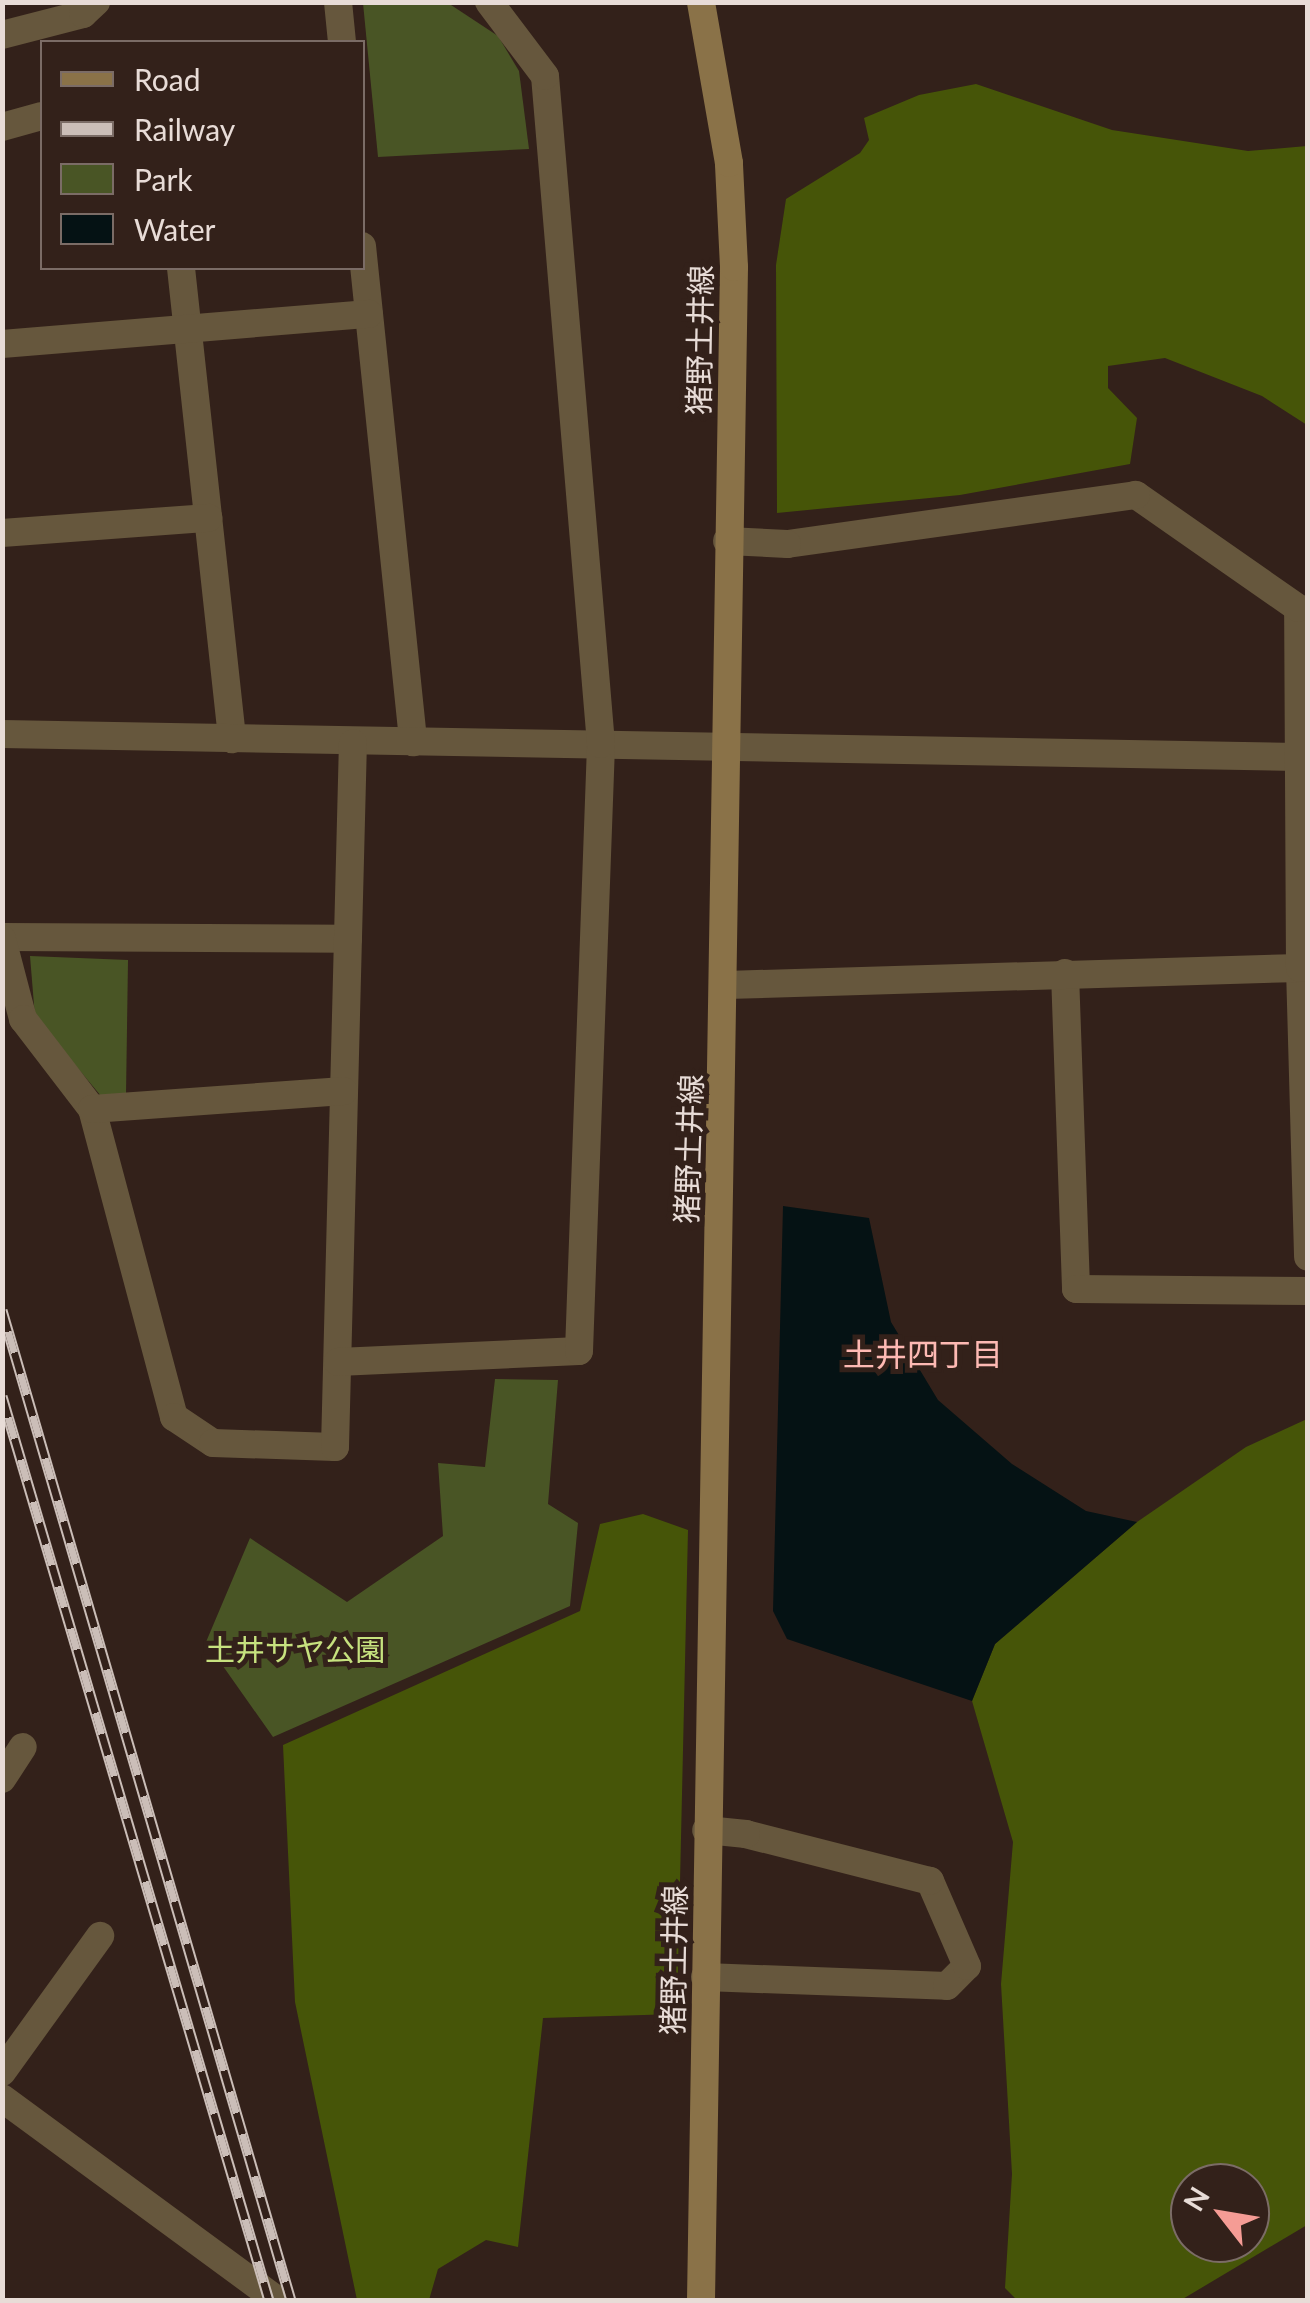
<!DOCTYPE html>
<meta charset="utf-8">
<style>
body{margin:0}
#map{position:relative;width:1310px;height:2303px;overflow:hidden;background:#33211a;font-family:Lato,"Noto Sans JP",sans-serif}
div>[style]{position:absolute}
.green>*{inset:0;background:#495525}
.forest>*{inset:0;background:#465508}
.water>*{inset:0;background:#051214}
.minor>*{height:28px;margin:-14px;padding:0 14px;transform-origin:14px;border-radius:14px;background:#66573d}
.tertiary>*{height:28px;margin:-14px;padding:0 14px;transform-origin:14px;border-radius:14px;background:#66573d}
.secondary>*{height:28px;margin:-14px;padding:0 14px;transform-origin:14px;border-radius:14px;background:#8a7248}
.rail>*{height:11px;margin-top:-5.5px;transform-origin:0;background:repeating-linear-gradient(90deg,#33211a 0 22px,#cbbeb8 0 44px);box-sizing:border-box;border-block:2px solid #cbbeb8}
span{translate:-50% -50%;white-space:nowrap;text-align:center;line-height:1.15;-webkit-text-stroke:10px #33211a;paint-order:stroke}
.street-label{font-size:30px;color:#e8dcd7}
.park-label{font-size:30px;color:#c7e27f}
.neighbourhood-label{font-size:32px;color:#fdb9b3}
.frame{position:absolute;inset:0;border:5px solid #e8dcd7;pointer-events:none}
.legend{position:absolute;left:40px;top:40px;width:325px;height:230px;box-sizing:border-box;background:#33211a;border:2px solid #7b6c66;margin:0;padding:12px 18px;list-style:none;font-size:30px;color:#e8dcd7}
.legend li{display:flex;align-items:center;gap:20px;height:50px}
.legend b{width:50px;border:2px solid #7b6c66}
.north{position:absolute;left:1170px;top:2163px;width:100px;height:100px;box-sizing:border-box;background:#33211a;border:2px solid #7b6c66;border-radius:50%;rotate:301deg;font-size:28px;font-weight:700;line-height:40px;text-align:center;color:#e8dcd7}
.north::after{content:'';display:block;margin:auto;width:35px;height:45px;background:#f59c95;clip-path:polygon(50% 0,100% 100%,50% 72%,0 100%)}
</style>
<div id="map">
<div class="green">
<i style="clip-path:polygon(363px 3px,448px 3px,498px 36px,519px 71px,529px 149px,378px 157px)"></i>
<i style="clip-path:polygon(30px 956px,128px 960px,126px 1095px,101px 1096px,35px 1017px)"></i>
<i style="clip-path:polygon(495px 1379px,558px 1380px,548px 1504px,578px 1523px,570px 1606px,273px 1737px,206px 1642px,250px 1538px,347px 1602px,443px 1536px,438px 1463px,485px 1467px)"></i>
</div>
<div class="forest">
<i style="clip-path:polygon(976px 84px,1112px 130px,1248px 151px,1307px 146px,1307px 425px,1262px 396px,1165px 358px,1108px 366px,1108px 388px,1137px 418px,1130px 464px,960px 495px,777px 513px,776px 265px,786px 199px,860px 153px,869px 140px,864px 118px,919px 95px)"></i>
<i style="clip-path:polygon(evenodd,1307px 1419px,1307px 2225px,1181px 2300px,1017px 2300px,1005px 2288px,1012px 2174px,1001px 1984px,1013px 1842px,972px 1701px,995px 1644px,1137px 1522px,1246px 1447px,1307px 1419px,1190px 2183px,1250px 2183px,1250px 2243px,1190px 2243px,1190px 2183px)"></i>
<i style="clip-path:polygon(643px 1514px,688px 1530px,677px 2014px,543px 2018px,518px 2247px,486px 2240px,438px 2269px,429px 2300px,357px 2300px,295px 2002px,283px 1745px,580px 1611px,600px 1524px)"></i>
</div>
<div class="water">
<i style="clip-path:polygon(783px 1206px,869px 1218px,891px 1322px,938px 1400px,1012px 1464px,1086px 1511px,1137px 1522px,995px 1644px,972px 1701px,787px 1639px,773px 1611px)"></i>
</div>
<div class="minor">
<i style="left:338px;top:2px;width:40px;rotate:84.3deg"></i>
<i style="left:2px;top:35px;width:84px;rotate:-14.5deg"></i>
<i style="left:83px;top:14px;width:18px;rotate:-43deg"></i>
<i style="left:2px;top:127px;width:41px;rotate:-15.4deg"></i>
<i style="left:362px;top:246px;width:499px;rotate:84.1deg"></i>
<i style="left:181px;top:268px;width:474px;rotate:83.8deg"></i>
<i style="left:2px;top:344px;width:368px;rotate:-4.7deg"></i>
<i style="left:2px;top:533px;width:207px;rotate:-4.2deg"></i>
<i style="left:2px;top:734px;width:1296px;rotate:1.02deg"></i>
<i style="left:2px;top:937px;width:346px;rotate:0.3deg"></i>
<i style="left:2px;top:939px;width:83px;rotate:75.3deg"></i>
<i style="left:23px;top:1019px;width:113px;rotate:52.5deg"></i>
<i style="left:92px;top:1109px;width:319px;rotate:75.1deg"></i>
<i style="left:174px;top:1417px;width:47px;rotate:33.7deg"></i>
<i style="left:213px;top:1443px;width:122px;rotate:1.9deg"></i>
<i style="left:335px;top:1447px;width:704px;rotate:-88.54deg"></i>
<i style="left:1300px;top:968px;width:289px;rotate:88.4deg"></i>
<i style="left:1065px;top:973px;width:316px;rotate:88deg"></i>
<i style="left:1076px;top:1289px;width:232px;rotate:0.5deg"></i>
<i style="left:726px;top:985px;width:574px;rotate:-1.7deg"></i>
<i style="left:1300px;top:968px;width:360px;rotate:-90.3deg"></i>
<i style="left:1298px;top:608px;width:198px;rotate:-145.1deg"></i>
<i style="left:1136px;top:495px;width:352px;rotate:172deg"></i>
<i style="left:787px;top:544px;width:60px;rotate:-177.1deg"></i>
<i style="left:92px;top:1109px;width:252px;rotate:-4.1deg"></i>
<i style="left:338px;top:1362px;width:241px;rotate:-2.6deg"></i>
<i style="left:579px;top:1351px;width:607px;rotate:-87.92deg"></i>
<i style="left:601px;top:744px;width:670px;rotate:-94.79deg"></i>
<i style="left:545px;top:76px;width:93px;rotate:-127.1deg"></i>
<i style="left:2px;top:1779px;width:38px;rotate:-57deg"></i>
<i style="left:705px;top:1977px;width:242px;rotate:2.1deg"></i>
<i style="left:947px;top:1986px;width:28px;rotate:-45deg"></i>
<i style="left:967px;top:1966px;width:93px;rotate:-113.5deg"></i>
<i style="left:930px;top:1881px;width:190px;rotate:-165.7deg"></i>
<i style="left:746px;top:1834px;width:40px;rotate:-174.3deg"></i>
<i style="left:2px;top:2072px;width:168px;rotate:-54.2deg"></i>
</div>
<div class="tertiary">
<i style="left:2px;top:2098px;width:341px;rotate:36.3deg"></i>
</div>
<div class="secondary">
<i style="left:701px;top:2300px;width:2033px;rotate:-89.07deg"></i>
<i style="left:734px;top:267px;width:104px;rotate:-92.8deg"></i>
<i style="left:729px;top:163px;width:163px;rotate:-99.9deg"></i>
</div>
<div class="rail">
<i style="left:2px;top:1310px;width:1031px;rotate:73.73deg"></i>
<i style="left:2px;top:1396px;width:943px;rotate:73.55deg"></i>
</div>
<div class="street-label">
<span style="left:699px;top:340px;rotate:-89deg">猪野土井線</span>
<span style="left:688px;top:1149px;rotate:-88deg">猪野土井線</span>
<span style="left:673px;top:1960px;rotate:-89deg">猪野土井線</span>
</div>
<div class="park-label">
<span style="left:295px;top:1649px">土井サヤ公園</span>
</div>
<div class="neighbourhood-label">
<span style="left:923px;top:1354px">土井四丁目</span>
</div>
<div class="frame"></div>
<ul class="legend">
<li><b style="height:12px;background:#8a7248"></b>Road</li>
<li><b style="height:12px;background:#cbbeb8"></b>Railway</li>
<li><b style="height:28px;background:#495525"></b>Park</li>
<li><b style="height:28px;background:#051214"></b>Water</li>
</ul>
<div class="north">N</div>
</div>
